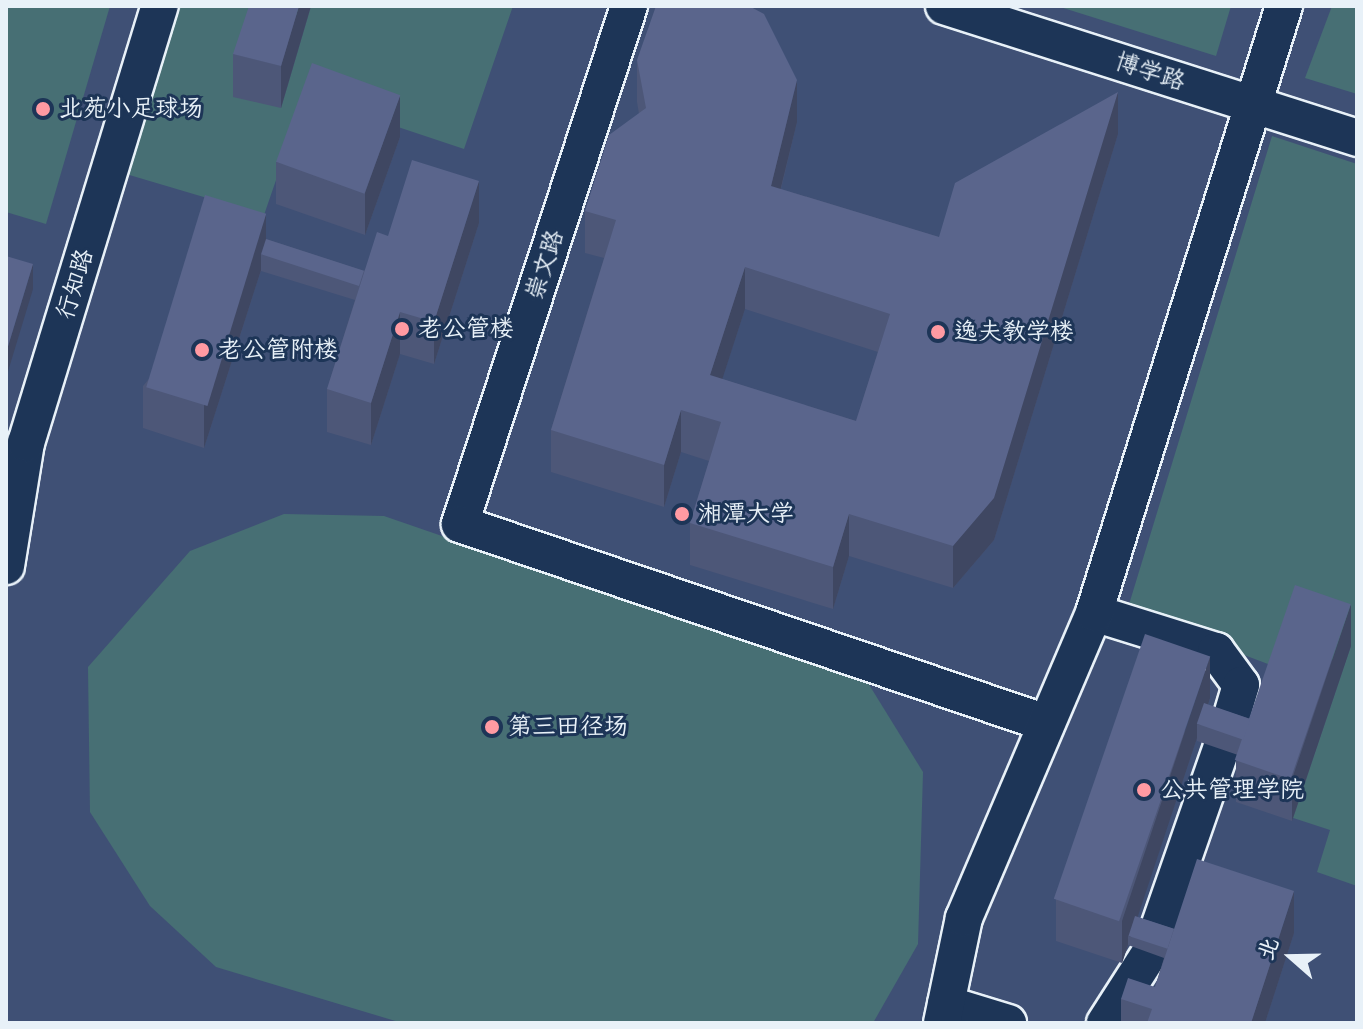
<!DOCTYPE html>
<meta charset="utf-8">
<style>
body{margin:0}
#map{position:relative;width:1363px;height:1029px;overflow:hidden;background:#2f4367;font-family:Sriracha,"LXGW WenKai TC",sans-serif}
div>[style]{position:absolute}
.built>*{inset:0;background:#3f5075;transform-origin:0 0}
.green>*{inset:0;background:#476f74}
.roads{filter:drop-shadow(2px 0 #e8f1f8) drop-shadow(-2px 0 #e8f1f8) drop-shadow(0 2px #e8f1f8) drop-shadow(0 -2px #e8f1f8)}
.minor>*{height:36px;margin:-18px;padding:0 18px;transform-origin:18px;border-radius:18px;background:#1d3557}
.wall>*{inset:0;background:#4d5778}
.shaded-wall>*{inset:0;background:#3f4762}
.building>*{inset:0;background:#5a658c;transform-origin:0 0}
.dots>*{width:22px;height:22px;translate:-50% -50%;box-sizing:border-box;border:4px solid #1d3557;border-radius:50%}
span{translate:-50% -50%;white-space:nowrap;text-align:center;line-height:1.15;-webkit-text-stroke:6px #1d3557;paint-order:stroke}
.street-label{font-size:24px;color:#e8f1f8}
.poi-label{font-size:24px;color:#e8f1f8}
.left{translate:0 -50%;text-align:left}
.frame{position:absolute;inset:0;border:8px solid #e8f1f8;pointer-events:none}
.north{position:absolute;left:1251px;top:917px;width:80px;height:80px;-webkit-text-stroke:6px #1d3557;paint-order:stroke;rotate:290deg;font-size:22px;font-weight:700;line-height:32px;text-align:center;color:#e8f1f8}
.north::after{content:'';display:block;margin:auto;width:28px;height:36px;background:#e8f1f8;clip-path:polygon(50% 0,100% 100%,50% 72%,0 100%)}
</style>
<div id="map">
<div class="built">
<i style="left:6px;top:6px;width:1351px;height:1017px"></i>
</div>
<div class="green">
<i style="clip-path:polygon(6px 6px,110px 6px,46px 224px,6px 212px)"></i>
<i style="clip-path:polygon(177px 6px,513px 6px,464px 149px,305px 96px,264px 215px,126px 174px)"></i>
<i style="clip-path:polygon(1057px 6px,1231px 6px,1216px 56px)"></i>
<i style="clip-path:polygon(1332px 6px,1357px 6px,1357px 94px,1305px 78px)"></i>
<i style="clip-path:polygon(1272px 136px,1357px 164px,1357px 886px,1317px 872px,1330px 830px,1275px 812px,1319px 683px,1127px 611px)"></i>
<i style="clip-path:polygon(284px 514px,384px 516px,868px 683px,923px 772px,918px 944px,873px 1023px,402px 1023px,216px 967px,150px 906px,90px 812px,88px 667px,190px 551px)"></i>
</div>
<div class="roads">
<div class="minor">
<i style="left:629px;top:6px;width:545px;rotate:108.07deg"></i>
<i style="left:460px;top:524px;width:616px;rotate:18.76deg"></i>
<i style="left:944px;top:6px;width:434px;rotate:17.7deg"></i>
<i style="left:6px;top:566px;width:125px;rotate:-80.8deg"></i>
<i style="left:26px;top:443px;width:457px;rotate:-73deg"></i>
<i style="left:1094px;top:613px;width:128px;rotate:17.3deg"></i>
<i style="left:1216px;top:651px;width:42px;rotate:53.7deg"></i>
<i style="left:1241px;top:685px;width:46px;rotate:106.5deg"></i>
<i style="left:1157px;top:933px;width:195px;rotate:-70.8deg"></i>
<i style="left:946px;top:1004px;width:65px;rotate:17deg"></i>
<i style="left:942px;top:1023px;width:107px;rotate:-78.2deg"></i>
<i style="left:964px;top:918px;width:332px;rotate:-66.9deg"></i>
<i style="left:1094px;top:613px;width:636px;rotate:-72.62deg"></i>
<i style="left:1105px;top:1023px;width:83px;rotate:-57.3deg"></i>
</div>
</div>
<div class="wall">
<i style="clip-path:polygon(311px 6px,281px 108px,233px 97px,233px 54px)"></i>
<i style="clip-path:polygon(evenodd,637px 60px,797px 122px,781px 189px,939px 237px,1118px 134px,994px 540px,953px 588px,849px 556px,833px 609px,690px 565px,690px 523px,709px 461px,681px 452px,664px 507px,551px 472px,551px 430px,604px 258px,585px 253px,585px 211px,639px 114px,637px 102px,637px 60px,745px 309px,878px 352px,856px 421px,722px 379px,745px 309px)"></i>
<i style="clip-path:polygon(400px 137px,365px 235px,276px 204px,276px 162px)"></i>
<i style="clip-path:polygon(479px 223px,434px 364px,400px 354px,371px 445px,327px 432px,327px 389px,355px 300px,261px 271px,261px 270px,204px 448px,143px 428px,143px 386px,266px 239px,364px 271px,388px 236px)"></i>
<i style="clip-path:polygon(1351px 646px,1292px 821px,1236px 802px,1236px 760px,1238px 755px,1197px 741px,1197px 738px,1137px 917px,1174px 929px,1294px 933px,1265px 1023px,1121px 1023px,1121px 999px,1155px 987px,1164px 958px,1128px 945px,1122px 963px,1056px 941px,1056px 899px,1210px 698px,1208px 705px,1250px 719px)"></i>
</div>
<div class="shaded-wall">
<i style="clip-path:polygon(299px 6px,311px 6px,281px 108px,281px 66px)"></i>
<i style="clip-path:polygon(797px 80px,797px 122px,771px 228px,771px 186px)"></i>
<i style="clip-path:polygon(1118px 92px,1118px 134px,994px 540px,953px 588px,953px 546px)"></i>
<i style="clip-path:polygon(400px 95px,400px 137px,365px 235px,365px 193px)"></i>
<i style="clip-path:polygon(479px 181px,479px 223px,434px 364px,434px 322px)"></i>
<i style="clip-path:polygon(266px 214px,266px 255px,261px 254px,261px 270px,204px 448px,204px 406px)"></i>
<i style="clip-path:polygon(33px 264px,33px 289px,6px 378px,6px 353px)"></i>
<i style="clip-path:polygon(745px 267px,745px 309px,710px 417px,710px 375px)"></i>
<i style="clip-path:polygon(400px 312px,400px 354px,371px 445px,371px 403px)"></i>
<i style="clip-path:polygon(681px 410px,681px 452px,664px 507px,664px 465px)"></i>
<i style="clip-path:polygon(849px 514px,849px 556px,833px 609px,833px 567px)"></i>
<i style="clip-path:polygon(1351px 604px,1351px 646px,1292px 821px,1292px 779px)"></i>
<i style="clip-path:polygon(1210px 656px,1210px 698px,1202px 725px,1197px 724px,1197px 738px,1131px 937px,1128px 936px,1128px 945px,1122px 963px,1122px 921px)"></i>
<i style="clip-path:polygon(1294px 891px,1294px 933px,1265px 1023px,1251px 1023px)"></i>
</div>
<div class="building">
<i style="clip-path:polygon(249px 6px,299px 6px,281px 66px,233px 54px)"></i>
<i style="clip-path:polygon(evenodd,656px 6px,749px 6px,764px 14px,797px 80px,771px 186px,939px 237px,955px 183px,1118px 92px,994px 498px,953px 546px,849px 514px,833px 567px,690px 523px,721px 422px,681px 410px,664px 465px,551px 430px,616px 220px,585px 211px,609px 135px,646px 108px,637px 60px,656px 6px,745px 267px,890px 314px,856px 421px,710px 375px,745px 267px)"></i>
<i style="left:312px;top:63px;width:94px;height:105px;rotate:20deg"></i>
<i style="clip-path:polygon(412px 160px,479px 181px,434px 322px,400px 312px,371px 403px,327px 389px,377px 232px,388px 236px)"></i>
<i style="left:205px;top:195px;width:64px;height:201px;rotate:17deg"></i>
<i style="left:266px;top:239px;width:103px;height:16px;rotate:18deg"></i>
<i style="clip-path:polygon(6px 256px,33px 264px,6px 353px)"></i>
<i style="left:1295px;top:585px;width:59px;height:185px;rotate:19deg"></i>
<i style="left:1145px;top:634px;width:69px;height:280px;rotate:19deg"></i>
<i style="left:1204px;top:703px;width:49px;height:22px;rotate:19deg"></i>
<i style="clip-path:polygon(1197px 859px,1294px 891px,1251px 1023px,1147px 1023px,1152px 1009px,1121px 999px,1128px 978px,1155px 987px)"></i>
<i style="left:1135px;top:916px;width:41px;height:21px;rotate:18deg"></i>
</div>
<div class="dots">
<i style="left:43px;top:109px;background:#ff9aa2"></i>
<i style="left:402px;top:329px;background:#ff9aa2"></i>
<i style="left:938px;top:332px;background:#ff9aa2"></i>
<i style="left:202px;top:350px;background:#ff9aa2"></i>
<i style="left:682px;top:514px;background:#ff9aa2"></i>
<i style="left:492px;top:727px;background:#ff9aa2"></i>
<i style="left:1144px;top:790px;background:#ff9aa2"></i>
</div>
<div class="street-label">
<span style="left:1150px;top:72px;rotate:18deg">博学路</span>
<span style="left:545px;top:265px;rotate:-72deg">崇文路</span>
<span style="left:75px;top:284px;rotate:-73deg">行知路</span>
</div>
<div class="poi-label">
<span class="left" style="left:59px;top:109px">北苑小足球场</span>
<span class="left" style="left:418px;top:329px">老公管楼</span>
<span class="left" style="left:954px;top:332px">逸夫教学楼</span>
<span class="left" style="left:218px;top:350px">老公管附楼</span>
<span class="left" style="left:698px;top:514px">湘潭大学</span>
<span class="left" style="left:508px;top:727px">第三田径场</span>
<span class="left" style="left:1160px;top:790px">公共管理学院</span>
</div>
<div class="frame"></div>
<div class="north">北</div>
</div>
